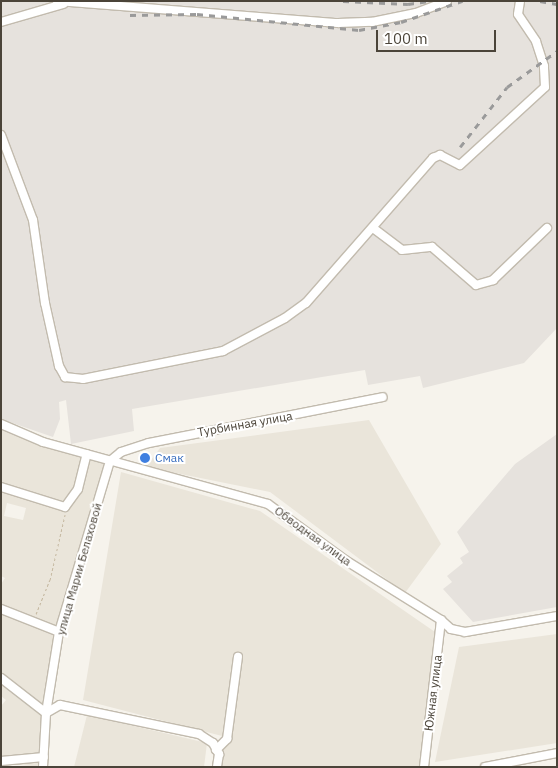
<!DOCTYPE html>
<meta charset="utf-8">
<style>
body{margin:0}
#map{position:relative;width:558px;height:768px;overflow:hidden;background:#f6f3ec;font-family:"IBM Plex Sans",sans-serif}
div>[style]{position:absolute}
.residential>*{inset:0;background:#eae5da}
.industrial>*{inset:0;background:#e6e2dd}
.path>*{height:1px;margin-top:-0.5px;transform-origin:0;background:repeating-linear-gradient(90deg,#c4b79f 0 2.5px,transparent 0 5px)}
.roads{filter:drop-shadow(1px 0 #c2bbae) drop-shadow(-1px 0 #c2bbae) drop-shadow(0 1px #c2bbae) drop-shadow(0 -1px #c2bbae)}
.minor>*{height:8px;margin:-4px;padding:0 4px;transform-origin:4px;border-radius:4px;background:#fff}
.rail>*{height:2.5px;margin-top:-1.25px;transform-origin:0;background:repeating-linear-gradient(90deg,#9a9a9a 0 6px,transparent 0 12px)}
.dots>*{width:14px;height:14px;translate:-50% -50%;box-sizing:border-box;border:2px solid #fff;border-radius:50%}
span{translate:-50% -50%;white-space:nowrap;text-align:center;line-height:1.15;-webkit-text-stroke:4px #fff;paint-order:stroke}
.street-label{font-size:12px;color:#4b4439}
.shop-label{font-size:12px;color:#366cbe}
.left{translate:0 -50%;text-align:left}
.frame{position:absolute;inset:0;border:2px solid #4b4439;pointer-events:none}
.scale{position:absolute;left:376px;top:30px;width:120px;height:22px;box-sizing:border-box;border:2px solid #4b4439;border-top:0;padding-left:6px;font-size:15px;line-height:18px;white-space:nowrap;color:#4b4439;-webkit-text-stroke:4px #fff;paint-order:stroke}
</style>
<div id="map">
<div class="residential">
<i style="clip-path:polygon(369px 420px,441px 544px,405px 593px,270px 492px,146px 467px,160px 448px)"></i>
<i style="clip-path:polygon(evenodd,1px 424px,110px 461px,59px 632px,43px 767px,9px 764px,1px 767px,1px 706px,6px 700px,1px 696px,1px 584px,5px 578px,1px 576px,1px 424px,7px 503px,26px 508px,23px 520px,4px 516px,7px 503px)"></i>
<i style="clip-path:polygon(121px 472px,260px 511px,435px 632px,420px 767px,221px 767px,222px 736px,83px 700px)"></i>
<i style="clip-path:polygon(557px 634px,557px 743px,435px 762px,459px 647px)"></i>
<i style="clip-path:polygon(87px 715px,207px 743px,204px 767px,74px 767px)"></i>
</div>
<div class="industrial">
<i style="clip-path:polygon(1px 1px,557px 1px,557px 328px,524px 363px,423px 388px,420px 376px,368px 385px,365px 370px,322px 377px,132px 409px,134px 431px,71px 444px,66px 400px,59px 402px,60px 419px,53px 437px,1px 419px)"></i>
<i style="clip-path:polygon(557px 434px,557px 607px,473px 622px,443px 589px,452px 582px,447px 576px,463px 563px,460px 558px,469px 552px,457px 532px,515px 464px)"></i>
</div>
<div class="path">
<i style="left:36px;top:614px;width:37px;rotate:-68deg"></i>
<i style="left:50px;top:580px;width:67px;rotate:-77deg"></i>
</div>
<div class="roads">
<div class="minor">
<i style="left:57px;top:1px;width:282px;rotate:4.5deg"></i>
<i style="left:338px;top:23px;width:34px;rotate:-2deg"></i>
<i style="left:372px;top:22px;width:45px;rotate:-11.6deg"></i>
<i style="left:416px;top:13px;width:33px;rotate:-21deg"></i>
<i style="left:1px;top:22px;width:65px;rotate:-16.2deg"></i>
<i style="left:1px;top:135px;width:91px;rotate:69.4deg"></i>
<i style="left:33px;top:220px;width:84px;rotate:81.8deg"></i>
<i style="left:45px;top:303px;width:65px;rotate:77.5deg"></i>
<i style="left:59px;top:366px;width:13px;rotate:61deg"></i>
<i style="left:65px;top:377px;width:18px;rotate:6deg"></i>
<i style="left:83px;top:379px;width:143px;rotate:-11.3deg"></i>
<i style="left:223px;top:351px;width:70px;rotate:-28deg"></i>
<i style="left:285px;top:318px;width:26px;rotate:-36deg"></i>
<i style="left:306px;top:303px;width:193px;rotate:-48.8deg"></i>
<i style="left:433px;top:158px;width:8px;rotate:-23deg"></i>
<i style="left:440px;top:155px;width:22px;rotate:27deg"></i>
<i style="left:460px;top:165px;width:115px;rotate:-42.5deg"></i>
<i style="left:545px;top:87px;width:21px;rotate:-93deg"></i>
<i style="left:544px;top:66px;width:26px;rotate:-108deg"></i>
<i style="left:536px;top:41px;width:32px;rotate:-124deg"></i>
<i style="left:518px;top:14px;width:13px;rotate:-81deg"></i>
<i style="left:373px;top:228px;width:36px;rotate:37deg"></i>
<i style="left:402px;top:250px;width:30px;rotate:-6deg"></i>
<i style="left:432px;top:247px;width:58px;rotate:40.8deg"></i>
<i style="left:476px;top:285px;width:18px;rotate:-16deg"></i>
<i style="left:493px;top:280px;width:75px;rotate:-43.9deg"></i>
<i style="left:1px;top:424px;width:46px;rotate:23.2deg"></i>
<i style="left:43px;top:442px;width:233px;rotate:15.4deg"></i>
<i style="left:268px;top:504px;width:95px;rotate:36deg"></i>
<i style="left:345px;top:560px;width:113px;rotate:32deg"></i>
<i style="left:441px;top:620px;width:13px;rotate:42deg"></i>
<i style="left:451px;top:629px;width:14px;rotate:12deg"></i>
<i style="left:465px;top:632px;width:93px;rotate:-9.9deg"></i>
<i style="left:110px;top:461px;width:14px;rotate:-39deg"></i>
<i style="left:121px;top:452px;width:29px;rotate:-18deg"></i>
<i style="left:149px;top:443px;width:238px;rotate:-11.1deg"></i>
<i style="left:1px;top:487px;width:67px;rotate:17.4deg"></i>
<i style="left:65px;top:507px;width:22px;rotate:-54deg"></i>
<i style="left:78px;top:489px;width:36px;rotate:-76deg"></i>
<i style="left:1px;top:609px;width:62px;rotate:21.6deg"></i>
<i style="left:1px;top:678px;width:57px;rotate:37.9deg"></i>
<i style="left:46px;top:713px;width:16px;rotate:-30deg"></i>
<i style="left:60px;top:705px;width:142px;rotate:11.8deg"></i>
<i style="left:199px;top:734px;width:17px;rotate:33deg"></i>
<i style="left:213px;top:743px;width:13px;rotate:61deg"></i>
<i style="left:219px;top:754px;width:13px;rotate:99deg"></i>
<i style="left:216px;top:750px;width:16px;rotate:-45deg"></i>
<i style="left:227px;top:739px;width:83px;rotate:-82.4deg"></i>
<i style="left:1px;top:761px;width:43px;rotate:-5.3deg"></i>
<i style="left:43px;top:767px;width:54px;rotate:-86.8deg"></i>
<i style="left:46px;top:713px;width:82px;rotate:-80.9deg"></i>
<i style="left:59px;top:632px;width:178px;rotate:-73.4deg"></i>
<i style="left:424px;top:767px;width:148px;rotate:-83.4deg"></i>
<i style="left:485px;top:767px;width:73px;rotate:-11deg"></i>
</div>
</div>
<div class="rail">
<i style="left:343px;top:1px;width:65px;rotate:2.6deg"></i>
<i style="left:408px;top:4px;width:21px;rotate:-8deg"></i>
<i style="left:540px;top:1px;width:17px;rotate:10deg"></i>
<i style="left:130px;top:15px;width:67px;rotate:-0.9deg"></i>
<i style="left:197px;top:14px;width:163px;rotate:5.6deg"></i>
<i style="left:359px;top:30px;width:43px;rotate:-10.8deg"></i>
<i style="left:401px;top:22px;width:65px;rotate:-19deg"></i>
<i style="left:460px;top:147px;width:76px;rotate:-51.9deg"></i>
<i style="left:507px;top:87px;width:62px;rotate:-35.8deg"></i>
</div>
<div class="dots">
<i style="left:145px;top:458px;background:#3f7fe0"></i>
</div>
<div class="street-label">
<span style="left:245px;top:424px;rotate:-10deg">Турбинная улица</span>
<span style="left:313px;top:536px;rotate:36deg">Обводная улица</span>
<span style="left:79px;top:569px;rotate:-74deg">улица Марии Белаховой</span>
<span style="left:433px;top:693px;rotate:-83deg">Южная улица</span>
</div>
<div class="shop-label">
<span class="left" style="left:155px;top:458px">Смак</span>
</div>
<div class="frame"></div>
<div class="scale">100 m</div>
</div>
